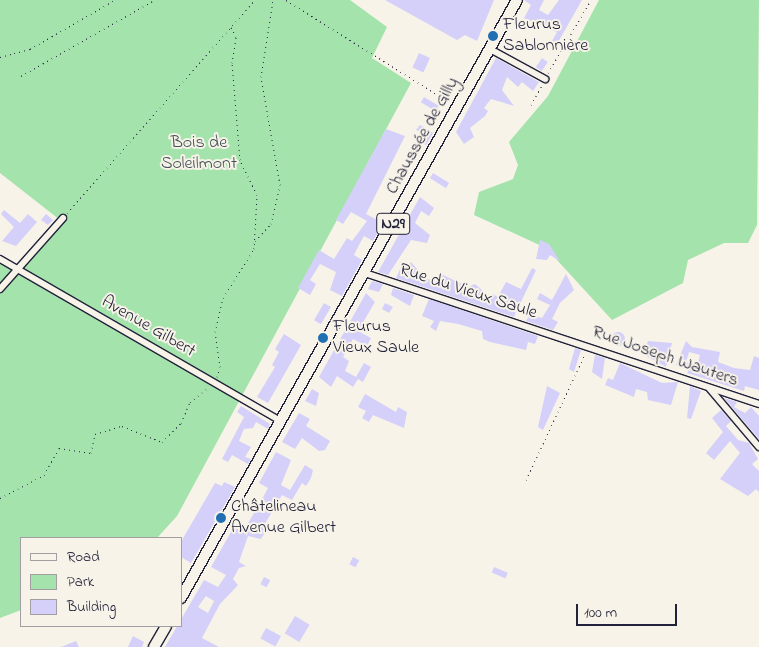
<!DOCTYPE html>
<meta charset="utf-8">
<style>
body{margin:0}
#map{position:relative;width:759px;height:647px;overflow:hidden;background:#f7f3e8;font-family:"Indie Flower",sans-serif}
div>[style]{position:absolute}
.green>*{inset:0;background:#a4e3ac}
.building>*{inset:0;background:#d5d0f9;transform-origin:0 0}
.round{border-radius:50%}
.path>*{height:1px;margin-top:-0.5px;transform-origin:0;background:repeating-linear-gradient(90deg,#22223b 0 1px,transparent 0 5px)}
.roads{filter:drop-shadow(1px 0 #22223b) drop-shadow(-1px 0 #22223b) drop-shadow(0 1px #22223b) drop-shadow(0 -1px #22223b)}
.minor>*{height:6px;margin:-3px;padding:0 3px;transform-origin:3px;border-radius:3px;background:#f7f3e8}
.primary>*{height:10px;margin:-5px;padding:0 5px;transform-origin:5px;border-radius:5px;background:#f7f3e8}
.dots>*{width:14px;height:14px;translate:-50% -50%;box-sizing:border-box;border:2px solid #f7f3e8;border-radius:50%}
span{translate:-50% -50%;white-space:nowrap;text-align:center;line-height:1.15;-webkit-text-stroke:4px #f7f3e8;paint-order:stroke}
.shield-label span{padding:1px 4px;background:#f7f3e8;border:1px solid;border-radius:4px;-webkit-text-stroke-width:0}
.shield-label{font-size:16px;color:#22223b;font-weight:700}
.poi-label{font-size:18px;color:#22223b}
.left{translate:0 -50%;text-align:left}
.street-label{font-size:18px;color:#22223b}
.park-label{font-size:18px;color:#425257}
.legend{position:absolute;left:20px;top:537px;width:162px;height:90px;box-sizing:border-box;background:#f7f3e8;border:1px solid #a29fa3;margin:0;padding:6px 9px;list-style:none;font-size:15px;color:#22223b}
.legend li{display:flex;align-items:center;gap:10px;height:25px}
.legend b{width:25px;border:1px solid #a29fa3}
.scale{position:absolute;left:576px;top:604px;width:101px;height:22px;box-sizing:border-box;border:2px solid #22223b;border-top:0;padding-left:6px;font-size:15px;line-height:18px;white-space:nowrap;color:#22223b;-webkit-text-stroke:4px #f7f3e8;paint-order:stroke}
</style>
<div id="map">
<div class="green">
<i style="clip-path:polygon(0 0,350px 0,387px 27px,372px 58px,411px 83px,177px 516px,157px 538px,21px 538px,21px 610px,0 618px,0 259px,18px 269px,60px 220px,0 173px)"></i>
<i style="clip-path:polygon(599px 0,759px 0,757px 225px,748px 243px,724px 243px,688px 260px,683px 283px,612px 320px,546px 248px,474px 215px,479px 192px,513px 179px,518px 165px,509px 142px,548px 96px)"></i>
</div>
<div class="building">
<i style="clip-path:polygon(385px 0,494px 0,477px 41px,465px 35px,457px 40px)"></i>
<i style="clip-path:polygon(524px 0,544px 0,539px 10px,548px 15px,559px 0,582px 0,557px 44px,552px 41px,557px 32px,524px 18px,531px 5px)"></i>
<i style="left:419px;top:53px;width:12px;height:16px;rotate:24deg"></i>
<i style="clip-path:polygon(496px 58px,539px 82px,533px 91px,522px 82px,518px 87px,507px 77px,502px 90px,514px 106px,491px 99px,484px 108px,488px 111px,485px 116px,470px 128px,474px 137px,464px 144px,456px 132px)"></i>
<i style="left:542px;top:58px;width:7px;height:11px;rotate:34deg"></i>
<i style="left:424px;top:97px;width:17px;height:6px;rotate:31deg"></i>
<i style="clip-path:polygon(420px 125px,433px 133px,426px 145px,420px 142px,425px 134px,416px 130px)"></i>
<i style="clip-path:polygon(386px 129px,405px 136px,366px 214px,383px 223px,373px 241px,364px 236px,359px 245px,354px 255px,362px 260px,342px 296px,330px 290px,336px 272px,320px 264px,310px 280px,316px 284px,310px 295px,298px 288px,319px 250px,334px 259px,347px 238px,352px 241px,367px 221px,351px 212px,343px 224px,336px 220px)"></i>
<i style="left:433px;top:173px;width:19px;height:6px;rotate:32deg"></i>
<i style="clip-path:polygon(420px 197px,434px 208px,429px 216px,421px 211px,415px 223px,430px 235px,427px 243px,411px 240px,388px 275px,378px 272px)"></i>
<i style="clip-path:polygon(4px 210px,20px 223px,28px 214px,37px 222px,16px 246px,2px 241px,14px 227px,1px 214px)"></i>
<i style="clip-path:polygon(46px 214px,53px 220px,48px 225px,41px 220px)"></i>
<i style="clip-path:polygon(540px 240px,549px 244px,560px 261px,550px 255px,547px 260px,536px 259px)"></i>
<i style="clip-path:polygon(411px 262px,425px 278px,436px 282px,439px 273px,468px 287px,475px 284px,482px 290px,479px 297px,490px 301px,492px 294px,498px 297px,506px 282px,521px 289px,532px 268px,536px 270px,514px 317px,396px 278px,401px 267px,406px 270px)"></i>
<i style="clip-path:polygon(566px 274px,574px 290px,560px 303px,552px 319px,558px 322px,553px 330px,526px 321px,530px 314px,542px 318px,550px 305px,537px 299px,540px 293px,552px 300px)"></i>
<i style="clip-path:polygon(372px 281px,383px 284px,379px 292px,368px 289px)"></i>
<i style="clip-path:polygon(393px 288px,414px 295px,410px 306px,391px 295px)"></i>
<i style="clip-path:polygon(366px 293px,375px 302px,358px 331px,371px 338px,367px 346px,353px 339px,343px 357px,349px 361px,345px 371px,356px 377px,364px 363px,371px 367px,363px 382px,358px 379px,353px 387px,337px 376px,331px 387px,319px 377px)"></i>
<i style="clip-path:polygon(429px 299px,538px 336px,535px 344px,528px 342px,526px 350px,490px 342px,483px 339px,482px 331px,458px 324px,440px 321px,436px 331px,430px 327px,434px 321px,422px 316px)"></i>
<i style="left:324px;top:303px;width:8px;height:20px;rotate:30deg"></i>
<i style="clip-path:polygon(385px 303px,393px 307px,389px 313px,382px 309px)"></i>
<i class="round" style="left:611px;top:332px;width:14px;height:14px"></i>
<i style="clip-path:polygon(284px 334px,301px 345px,268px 403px,257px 397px,275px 367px,272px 365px,279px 352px,275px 349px)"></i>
<i style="clip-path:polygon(648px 341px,672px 343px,666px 367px,643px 354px)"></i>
<i style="clip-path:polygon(evenodd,686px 341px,692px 347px,720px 352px,718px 362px,734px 368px,750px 370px,754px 356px,759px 358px,759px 390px,745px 386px,744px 391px,687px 373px,689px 370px,676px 365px,686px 341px,689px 352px,700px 355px,697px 366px,686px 362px,689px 352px)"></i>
<i style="clip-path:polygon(575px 348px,581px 350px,574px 372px,569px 369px)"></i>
<i style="clip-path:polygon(595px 355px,605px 358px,602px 379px,592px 372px)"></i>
<i style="clip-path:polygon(620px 363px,662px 383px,678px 382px,671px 405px,648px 400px,647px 392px,636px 389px,634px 397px,605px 385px,608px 378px,613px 380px)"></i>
<i style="clip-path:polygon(547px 386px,560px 393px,543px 430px,538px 427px)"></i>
<i style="clip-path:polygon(690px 386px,701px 391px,691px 419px,687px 418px)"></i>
<i style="clip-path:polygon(312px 389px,319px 393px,316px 406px,305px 401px)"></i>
<i style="clip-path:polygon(365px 394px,396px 412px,398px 407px,407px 412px,404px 428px,373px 415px,369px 422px,362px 418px,366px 411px,358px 407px)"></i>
<i style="clip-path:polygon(724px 398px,737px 402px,734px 407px,745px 413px,751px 407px,759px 416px,759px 439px)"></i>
<i style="clip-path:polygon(241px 406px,270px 424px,268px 429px,256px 422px,253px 428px,244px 429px,239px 441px,251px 447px,245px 457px,251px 459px,248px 464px,232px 455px,228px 462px,222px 459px,244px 417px,237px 412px)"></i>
<i style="clip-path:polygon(721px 410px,731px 421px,726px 426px,738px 440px,749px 443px,758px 459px,752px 464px,759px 471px,759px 492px,756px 489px,748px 496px,720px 479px,740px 453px,730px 441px,714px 460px,706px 453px,723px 432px,712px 418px)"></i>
<i style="clip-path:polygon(299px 413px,310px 419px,306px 426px,330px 441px,325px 450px,319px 451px,302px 438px,295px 449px,282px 442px)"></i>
<i style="clip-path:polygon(evenodd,276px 452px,291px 460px,281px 485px,290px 490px,305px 465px,313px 470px,311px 478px,306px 486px,302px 483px,292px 500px,282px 495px,263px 527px,267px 529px,261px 539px,248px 536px,239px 562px,246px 566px,239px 568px,233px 579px,238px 585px,220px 604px,202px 638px,219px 647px,165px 647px,204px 580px,218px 587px,226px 575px,211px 567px,235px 525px,244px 530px,260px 503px,268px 488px,259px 483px,276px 452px,206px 596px,214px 601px,208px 613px,198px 607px,206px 596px)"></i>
<i style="clip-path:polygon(224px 482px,235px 487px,191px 563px,181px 557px,182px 540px,215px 483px,222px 486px)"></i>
<i style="left:353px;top:557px;width:7px;height:8px;rotate:27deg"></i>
<i style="left:494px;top:567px;width:15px;height:6px;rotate:23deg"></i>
<i style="left:264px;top:577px;width:7px;height:8px;rotate:27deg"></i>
<i style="left:295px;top:616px;width:17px;height:20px;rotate:31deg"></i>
<i style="left:266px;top:628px;width:17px;height:12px;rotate:28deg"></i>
<i style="clip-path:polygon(133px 636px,144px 642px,142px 647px,128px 647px)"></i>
<i style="clip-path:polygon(76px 641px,79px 647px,61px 647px)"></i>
</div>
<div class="path">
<i style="left:286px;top:0;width:192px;rotate:32deg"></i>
<i style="left:0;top:57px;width:31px;rotate:-15deg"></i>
<i style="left:30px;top:49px;width:98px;rotate:-30deg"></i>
<i style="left:548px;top:73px;width:85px;rotate:-59.5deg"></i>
<i style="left:21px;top:76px;width:153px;rotate:-29.7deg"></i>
<i style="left:531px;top:105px;width:23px;rotate:-61deg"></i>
<i style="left:67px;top:213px;width:284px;rotate:-48.6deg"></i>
<i style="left:255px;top:241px;width:23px;rotate:-47deg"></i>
<i style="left:271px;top:224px;width:40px;rotate:-77deg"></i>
<i style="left:280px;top:185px;width:110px;rotate:-100deg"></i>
<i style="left:261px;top:77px;width:78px;rotate:-81.1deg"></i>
<i style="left:217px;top:377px;width:10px;rotate:-73deg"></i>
<i style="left:220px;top:367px;width:35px;rotate:-98deg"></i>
<i style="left:215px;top:332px;width:35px;rotate:-77deg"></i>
<i style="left:223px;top:298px;width:58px;rotate:-57.7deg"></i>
<i style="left:254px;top:249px;width:54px;rotate:-86.8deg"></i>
<i style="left:257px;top:195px;width:39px;rotate:-116deg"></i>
<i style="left:240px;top:160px;width:97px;rotate:-94.7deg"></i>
<i style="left:232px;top:63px;width:26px;rotate:-81deg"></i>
<i style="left:236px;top:37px;width:11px;rotate:-117deg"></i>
<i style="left:526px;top:480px;width:139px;rotate:-64.9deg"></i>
<i style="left:0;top:498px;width:50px;rotate:-27.6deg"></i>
<i style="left:44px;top:475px;width:31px;rotate:-61deg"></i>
<i style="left:59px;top:448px;width:32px;rotate:9deg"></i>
<i style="left:91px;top:453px;width:19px;rotate:-78deg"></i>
<i style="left:95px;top:434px;width:28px;rotate:-17deg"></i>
<i style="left:122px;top:426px;width:43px;rotate:21.8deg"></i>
<i style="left:162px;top:442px;width:27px;rotate:-45deg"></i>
<i style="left:181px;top:423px;width:23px;rotate:-67deg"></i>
<i style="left:190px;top:402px;width:24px;rotate:-38deg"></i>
</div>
<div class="roads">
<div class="minor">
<i style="left:490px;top:49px;width:63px;rotate:28.6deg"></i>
<i style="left:0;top:259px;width:324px;rotate:30deg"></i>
<i style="left:365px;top:273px;width:415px;rotate:18.4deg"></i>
<i style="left:0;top:289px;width:95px;rotate:-48.4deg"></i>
<i style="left:710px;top:389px;width:76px;rotate:49.8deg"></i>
</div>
<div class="primary">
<i style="left:181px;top:598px;width:686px;rotate:-60.67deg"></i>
<i style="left:154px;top:647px;width:24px;rotate:-60deg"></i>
</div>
</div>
<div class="dots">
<i style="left:493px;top:36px;background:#1f6fb2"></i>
<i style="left:323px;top:338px;background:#1f6fb2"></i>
<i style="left:221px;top:518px;background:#1f6fb2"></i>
</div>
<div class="shield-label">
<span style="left:393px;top:224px">N29</span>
</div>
<div class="poi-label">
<span class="left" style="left:503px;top:36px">Fleurus<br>Sablonnière</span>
<span class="left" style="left:333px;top:338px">Fleurus<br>Vieux Saule</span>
<span class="left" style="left:231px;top:518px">Châtelineau<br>Avenue Gilbert</span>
</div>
<div class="street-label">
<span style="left:423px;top:136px;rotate:-61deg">Chaussée de Gilly</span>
<span style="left:468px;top:292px;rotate:18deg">Rue du Vieux Saule</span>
<span style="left:148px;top:327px;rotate:30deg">Avenue Gilbert</span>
<span style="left:665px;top:357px;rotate:19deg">Rue Joseph Wauters</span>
</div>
<div class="park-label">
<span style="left:199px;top:154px">Bois de<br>Soleilmont</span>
</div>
<ul class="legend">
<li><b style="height:6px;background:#f7f3e8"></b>Road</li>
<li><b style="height:14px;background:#a4e3ac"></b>Park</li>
<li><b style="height:14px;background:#d5d0f9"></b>Building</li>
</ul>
<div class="scale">100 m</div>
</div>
